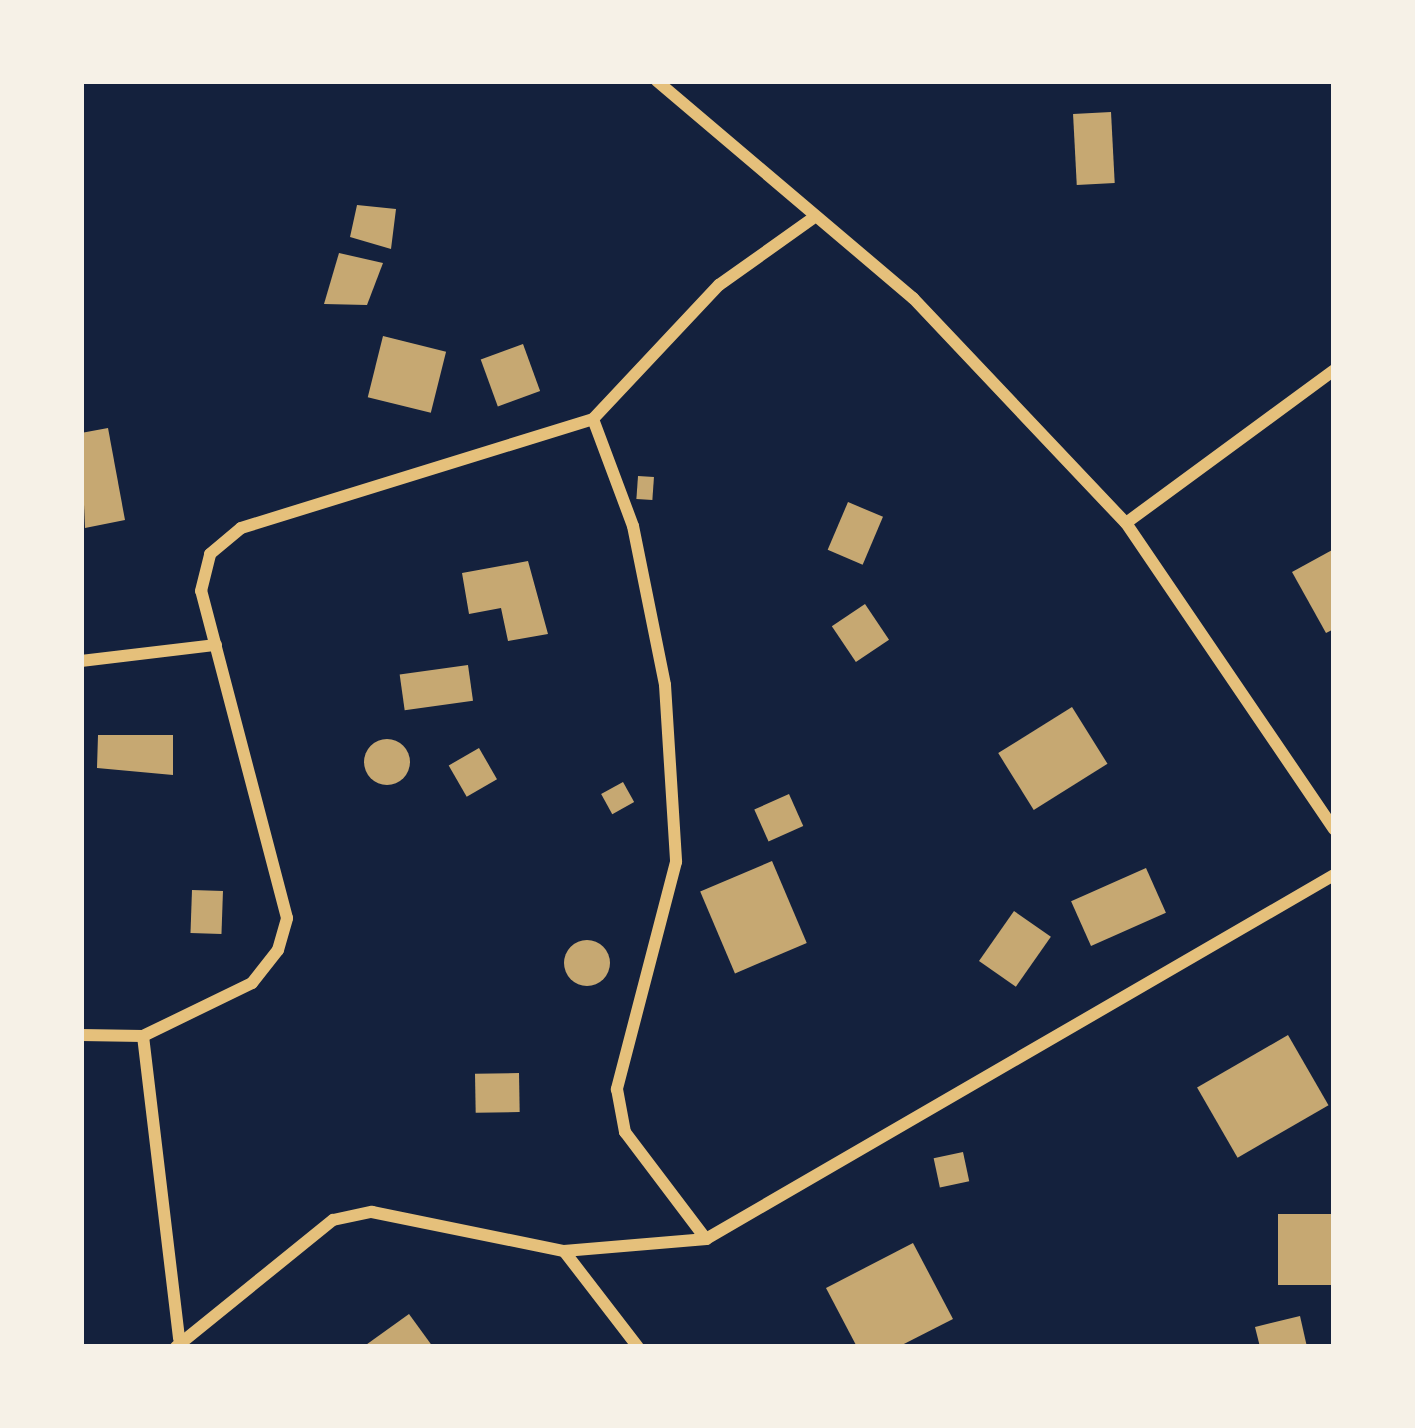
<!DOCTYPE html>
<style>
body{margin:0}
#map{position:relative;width:1415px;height:1428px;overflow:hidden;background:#14213d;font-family:Mulish,sans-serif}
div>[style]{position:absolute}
.building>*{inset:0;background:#c6a872;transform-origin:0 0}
.round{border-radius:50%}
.minor>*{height:12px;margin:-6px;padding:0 6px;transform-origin:6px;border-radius:6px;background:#e5c07b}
span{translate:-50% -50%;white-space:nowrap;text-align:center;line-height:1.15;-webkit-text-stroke:9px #f6f1e7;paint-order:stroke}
.frame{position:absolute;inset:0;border:84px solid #f6f1e7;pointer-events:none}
</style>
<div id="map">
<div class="building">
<i style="left:1111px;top:112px;width:71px;height:38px;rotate:87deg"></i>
<i style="clip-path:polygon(357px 205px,396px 209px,391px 249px,350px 237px)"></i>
<i style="clip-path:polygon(339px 253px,383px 263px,367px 305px,324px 304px)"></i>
<i style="left:383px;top:336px;width:65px;height:63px;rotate:14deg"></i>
<i style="left:523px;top:344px;width:50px;height:45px;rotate:70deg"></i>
<i style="clip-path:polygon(108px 428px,125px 520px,85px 528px,81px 433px)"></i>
<i style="left:638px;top:476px;width:16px;height:23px;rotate:4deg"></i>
<i style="left:848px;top:502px;width:38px;height:52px;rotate:23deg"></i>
<i style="clip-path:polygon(1334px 549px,1334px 629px,1326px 633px,1292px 572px)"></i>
<i style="clip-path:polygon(528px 561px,548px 634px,508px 641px,501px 608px,469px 614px,462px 573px)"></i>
<i style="left:865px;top:604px;width:43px;height:40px;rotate:56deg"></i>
<i style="left:468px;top:665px;width:36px;height:69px;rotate:82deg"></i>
<i style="left:1072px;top:707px;width:67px;height:87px;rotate:58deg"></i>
<i style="clip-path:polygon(98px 735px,173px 735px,173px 775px,97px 768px)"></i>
<i class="round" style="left:364px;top:739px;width:46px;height:46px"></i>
<i style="left:479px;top:748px;width:36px;height:35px;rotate:60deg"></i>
<i style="left:623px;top:782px;width:23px;height:25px;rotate:61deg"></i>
<i style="left:789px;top:794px;width:35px;height:38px;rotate:66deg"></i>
<i style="left:772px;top:861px;width:89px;height:78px;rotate:67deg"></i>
<i style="left:1146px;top:868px;width:49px;height:82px;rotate:66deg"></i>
<i style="left:192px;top:890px;width:31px;height:43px;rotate:2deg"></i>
<i style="left:1014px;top:911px;width:45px;height:61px;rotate:35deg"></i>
<i class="round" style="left:564px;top:940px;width:46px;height:46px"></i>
<i style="left:1288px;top:1035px;width:81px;height:105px;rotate:60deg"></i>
<i style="left:519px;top:1073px;width:39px;height:44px;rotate:89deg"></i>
<i style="left:963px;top:1152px;width:30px;height:30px;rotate:78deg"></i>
<i style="left:1334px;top:1214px;width:71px;height:56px;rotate:90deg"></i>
<i style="clip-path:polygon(913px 1243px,953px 1319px,898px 1347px,857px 1347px,826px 1288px)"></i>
<i style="clip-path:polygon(409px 1314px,433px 1347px,363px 1347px)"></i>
<i style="clip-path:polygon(1300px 1316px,1307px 1347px,1260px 1347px,1255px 1327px)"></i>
</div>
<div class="minor">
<i style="left:657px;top:81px;width:336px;rotate:40.3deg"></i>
<i style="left:913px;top:298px;width:310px;rotate:46.6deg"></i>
<i style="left:1126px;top:523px;width:258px;rotate:-36.3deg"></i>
<i style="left:593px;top:419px;width:114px;rotate:69.5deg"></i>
<i style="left:633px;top:526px;width:162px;rotate:78.6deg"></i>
<i style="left:665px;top:685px;width:177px;rotate:86.4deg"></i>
<i style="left:676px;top:862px;width:235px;rotate:104.6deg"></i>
<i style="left:617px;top:1089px;width:44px;rotate:79.5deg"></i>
<i style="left:625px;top:1132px;width:134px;rotate:52.9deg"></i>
<i style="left:1126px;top:523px;width:370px;rotate:55.8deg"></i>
<i style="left:81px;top:661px;width:136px;rotate:-6.8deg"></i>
<i style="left:81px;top:1035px;width:62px;rotate:0.9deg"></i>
<i style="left:143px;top:1036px;width:121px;rotate:-25.9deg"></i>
<i style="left:252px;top:983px;width:42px;rotate:-51.8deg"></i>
<i style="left:278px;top:950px;width:33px;rotate:-74deg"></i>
<i style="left:287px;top:918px;width:338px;rotate:-104.7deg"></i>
<i style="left:201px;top:591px;width:38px;rotate:-76deg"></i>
<i style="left:210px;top:554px;width:40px;rotate:-40deg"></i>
<i style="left:241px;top:528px;width:368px;rotate:-17.2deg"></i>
<i style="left:593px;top:419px;width:184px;rotate:-46.8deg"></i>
<i style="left:719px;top:285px;width:114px;rotate:-35.4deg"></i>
<i style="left:143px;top:1036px;width:305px;rotate:83.2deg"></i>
<i style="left:564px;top:1251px;width:121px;rotate:52.4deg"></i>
<i style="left:176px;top:1347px;width:202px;rotate:-39deg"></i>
<i style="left:333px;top:1220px;width:40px;rotate:-12deg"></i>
<i style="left:372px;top:1212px;width:196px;rotate:11.5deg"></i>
<i style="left:564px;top:1251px;width:143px;rotate:-4.8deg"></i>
<i style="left:706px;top:1239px;width:726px;rotate:-30.1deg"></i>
</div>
<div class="frame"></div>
</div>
